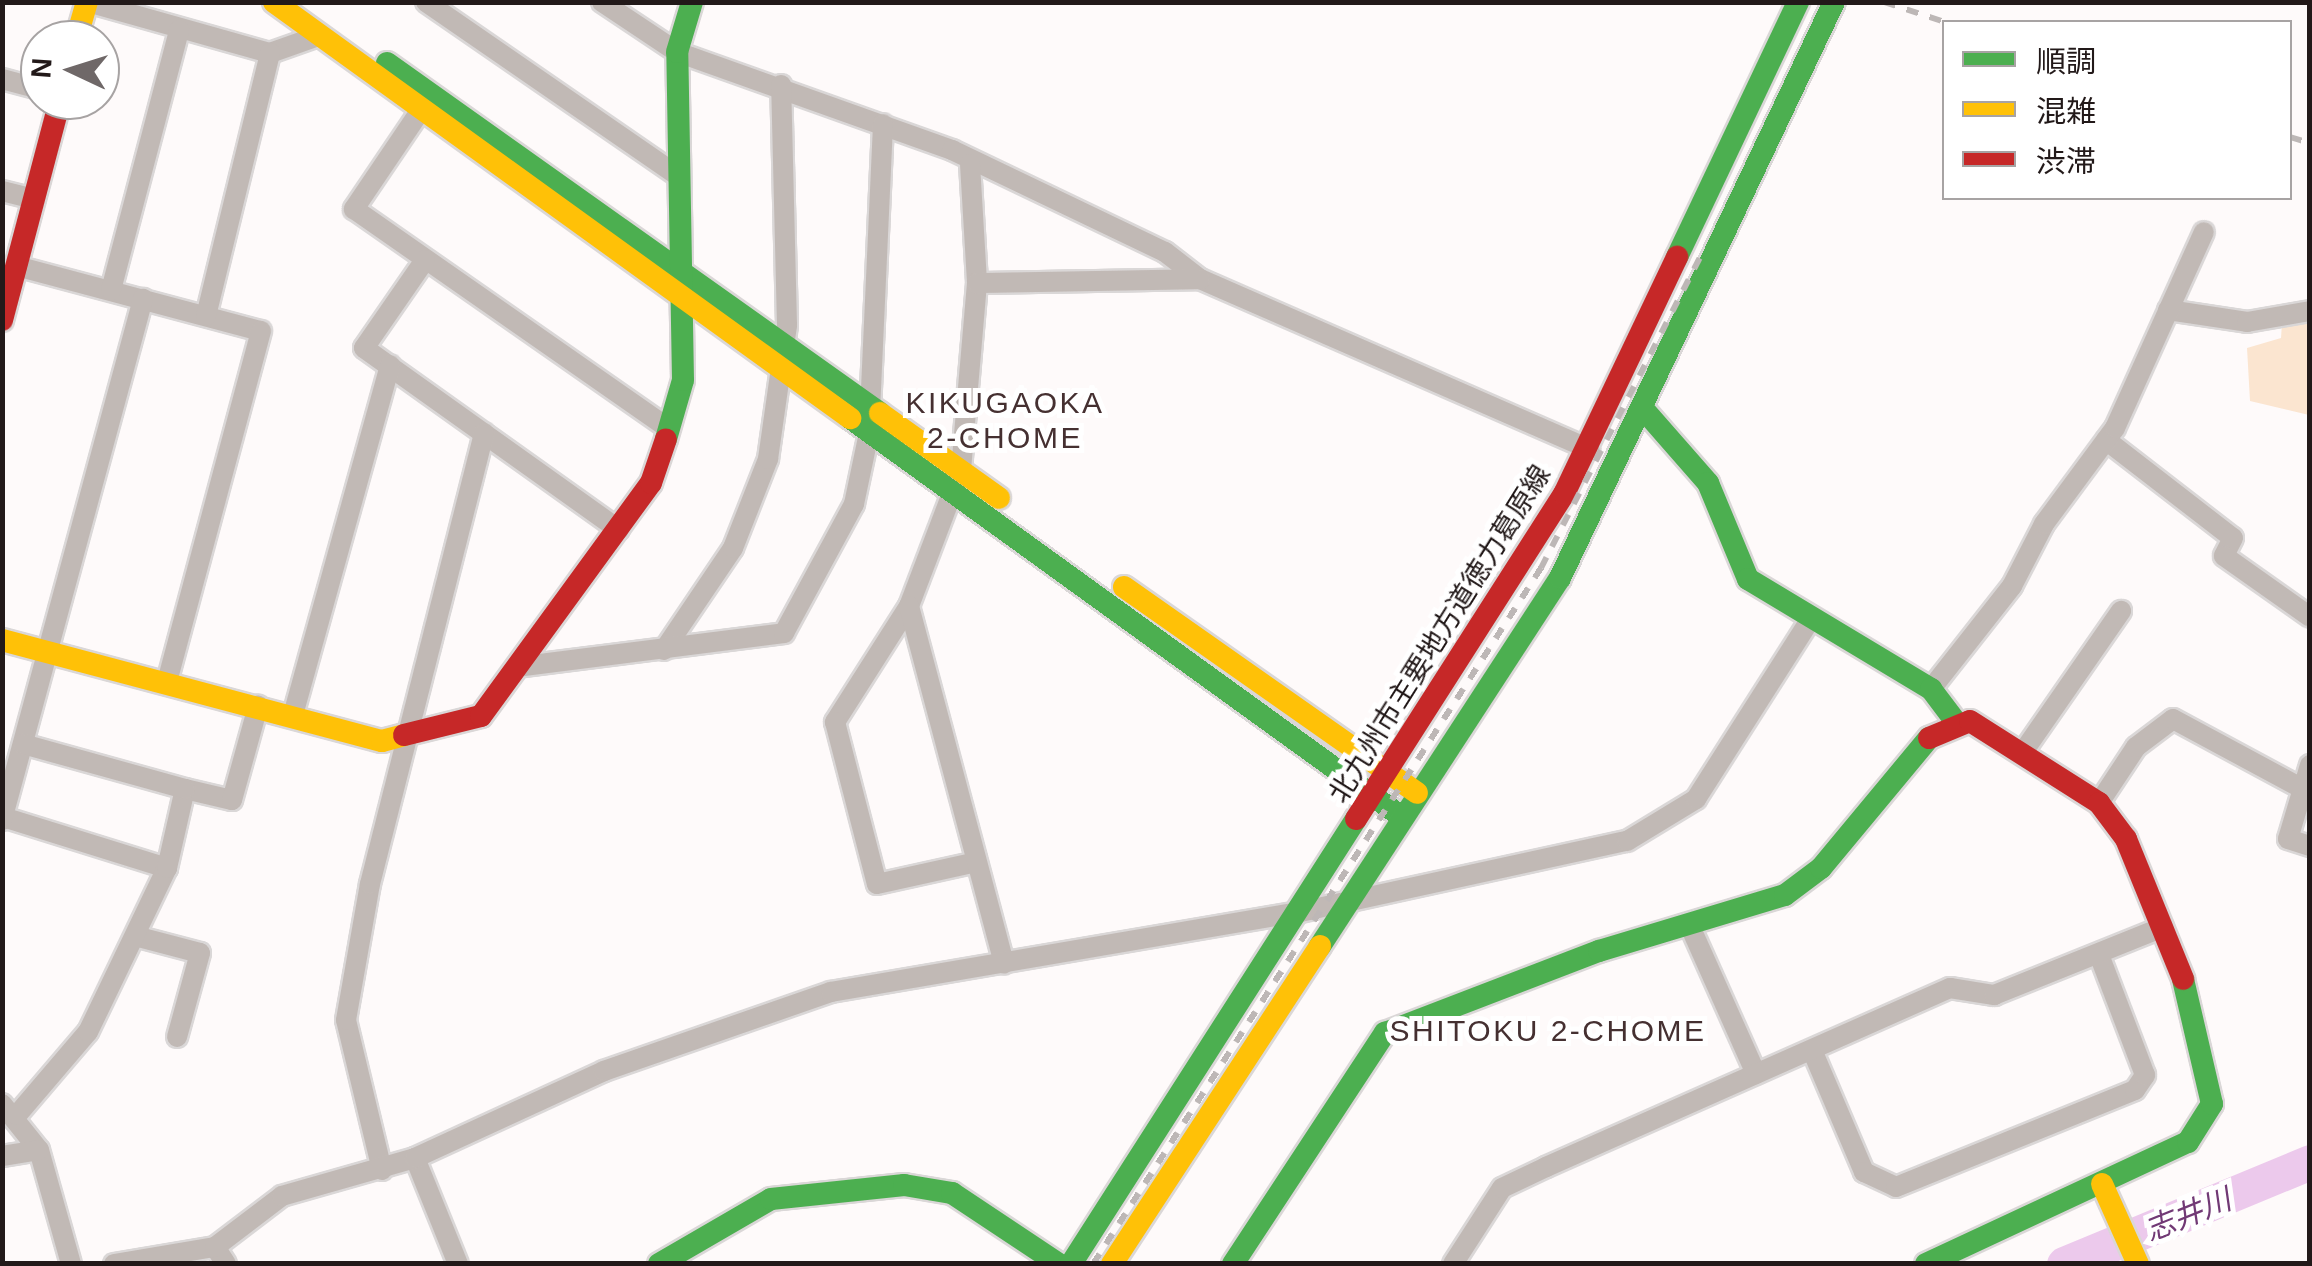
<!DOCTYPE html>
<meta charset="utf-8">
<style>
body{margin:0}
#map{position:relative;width:2312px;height:1266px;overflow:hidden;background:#fefafa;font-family:Arial,"Noto Sans JP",sans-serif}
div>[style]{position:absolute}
.green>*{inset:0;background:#fbe5d0}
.river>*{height:35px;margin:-17.5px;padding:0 17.5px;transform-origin:17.5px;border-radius:17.5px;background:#ecc9ec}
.roads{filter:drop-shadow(2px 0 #dad7d7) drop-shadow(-2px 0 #dad7d7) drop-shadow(0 2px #dad7d7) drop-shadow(0 -2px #dad7d7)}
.street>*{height:20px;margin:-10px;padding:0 10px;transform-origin:10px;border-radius:10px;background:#c1b9b5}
.fast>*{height:22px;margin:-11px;padding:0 11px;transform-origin:11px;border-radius:11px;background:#4caf50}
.slow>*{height:22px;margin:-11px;padding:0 11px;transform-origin:11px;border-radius:11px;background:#ffc107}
.jam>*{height:22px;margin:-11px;padding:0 11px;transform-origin:11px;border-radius:11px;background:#c62828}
.rail>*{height:6px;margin-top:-3px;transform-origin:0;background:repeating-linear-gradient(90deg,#bdb7b6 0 12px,transparent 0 24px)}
span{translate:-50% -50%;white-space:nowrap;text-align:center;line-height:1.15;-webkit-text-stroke:10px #fff;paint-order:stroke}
.street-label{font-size:28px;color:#221919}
.neighbourhood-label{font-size:30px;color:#453031;letter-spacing:2.5px}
.water-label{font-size:30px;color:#713975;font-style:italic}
.frame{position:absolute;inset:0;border:5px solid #221919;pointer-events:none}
.legend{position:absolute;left:1942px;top:20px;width:350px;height:180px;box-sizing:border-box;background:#fff;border:2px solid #a7a3a3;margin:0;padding:12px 18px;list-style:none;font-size:30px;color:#221919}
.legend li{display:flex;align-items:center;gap:20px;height:50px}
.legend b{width:50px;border:2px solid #a7a3a3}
.north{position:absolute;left:20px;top:20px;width:100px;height:100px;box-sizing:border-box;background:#fff;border:2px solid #a7a3a3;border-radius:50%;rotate:274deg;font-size:28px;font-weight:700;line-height:40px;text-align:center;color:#221919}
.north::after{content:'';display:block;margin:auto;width:35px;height:45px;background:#6f6868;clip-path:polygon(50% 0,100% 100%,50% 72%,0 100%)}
</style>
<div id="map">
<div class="green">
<i style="clip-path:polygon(2282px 323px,2309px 323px,2309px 415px,2250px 401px,2247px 348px,2281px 338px)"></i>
</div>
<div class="river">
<i style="left:2064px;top:1264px;width:266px;rotate:-22.5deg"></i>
</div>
<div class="roads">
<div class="street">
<i style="left:88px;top:2px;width:189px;rotate:15.7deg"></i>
<i style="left:270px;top:53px;width:51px;rotate:-19.5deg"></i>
<i style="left:426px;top:2px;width:306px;rotate:34.6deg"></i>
<i style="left:602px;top:2px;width:90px;rotate:33.7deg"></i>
<i style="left:677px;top:52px;width:292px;rotate:19.6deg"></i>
<i style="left:952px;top:150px;width:236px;rotate:25.6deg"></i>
<i style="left:1165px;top:252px;width:44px;rotate:37.6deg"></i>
<i style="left:1200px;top:279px;width:425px;rotate:23.6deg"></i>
<i style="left:2px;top:79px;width:39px;rotate:15deg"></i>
<i style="left:421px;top:110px;width:120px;rotate:124.1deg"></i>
<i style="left:354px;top:209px;width:384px;rotate:34.9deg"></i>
<i style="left:970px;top:164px;width:119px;rotate:86.6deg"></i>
<i style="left:977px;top:283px;width:188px;rotate:94.9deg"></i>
<i style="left:961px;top:470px;width:146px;rotate:110.9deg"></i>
<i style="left:909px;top:606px;width:138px;rotate:122.5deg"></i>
<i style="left:835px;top:722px;width:167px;rotate:75.5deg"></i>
<i style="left:877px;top:884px;width:101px;rotate:-12.5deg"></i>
<i style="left:2px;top:191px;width:33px;rotate:14deg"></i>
<i style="left:425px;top:260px;width:107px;rotate:124.7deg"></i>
<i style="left:364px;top:348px;width:313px;rotate:35.5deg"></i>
<i style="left:16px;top:266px;width:253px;rotate:14.9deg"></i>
<i style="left:261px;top:331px;width:363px;rotate:105deg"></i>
<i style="left:977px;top:283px;width:223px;rotate:-1deg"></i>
<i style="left:111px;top:290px;width:269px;rotate:-75.3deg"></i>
<i style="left:2168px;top:310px;width:80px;rotate:8.6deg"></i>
<i style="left:2247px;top:322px;width:64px;rotate:-9.9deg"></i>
<i style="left:206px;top:316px;width:271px;rotate:-76.3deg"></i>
<i style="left:2106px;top:440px;width:160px;rotate:37.7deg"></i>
<i style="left:2233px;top:538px;width:20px;rotate:117deg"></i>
<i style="left:2224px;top:556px;width:105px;rotate:35.3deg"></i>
<i style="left:909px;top:606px;width:370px;rotate:75.1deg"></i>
<i style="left:664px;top:650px;width:123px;rotate:-55.9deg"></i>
<i style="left:733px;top:548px;width:96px;rotate:-68.5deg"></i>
<i style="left:768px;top:459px;width:135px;rotate:-81.9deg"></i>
<i style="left:787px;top:325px;width:240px;rotate:-91.4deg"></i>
<i style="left:524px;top:666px;width:262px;rotate:-7.2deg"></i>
<i style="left:784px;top:633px;width:147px;rotate:-61.5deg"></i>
<i style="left:854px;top:504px;width:73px;rotate:-78.1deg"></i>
<i style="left:869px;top:433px;width:309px;rotate:-87.4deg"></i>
<i style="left:1931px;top:689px;width:131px;rotate:-51.8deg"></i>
<i style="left:2012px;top:586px;width:70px;rotate:-62.7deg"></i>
<i style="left:2044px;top:524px;width:119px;rotate:-53.5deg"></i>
<i style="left:2115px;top:428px;width:215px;rotate:-65.6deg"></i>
<i style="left:293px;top:715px;width:363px;rotate:-74.5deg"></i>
<i style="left:2023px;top:752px;width:172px;rotate:-55.2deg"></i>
<i style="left:2310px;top:765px;width:77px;rotate:106.6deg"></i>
<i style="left:2288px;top:839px;width:23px;rotate:18deg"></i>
<i style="left:185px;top:789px;width:48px;rotate:13.2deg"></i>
<i style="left:232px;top:800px;width:98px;rotate:-74.5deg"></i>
<i style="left:2099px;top:803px;width:67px;rotate:-56.5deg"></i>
<i style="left:2136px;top:747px;width:46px;rotate:-37.1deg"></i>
<i style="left:2173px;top:719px;width:145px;rotate:28.3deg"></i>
<i style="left:3px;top:817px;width:172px;rotate:17.3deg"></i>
<i style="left:2px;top:820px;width:540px;rotate:-74.86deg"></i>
<i style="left:1689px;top:924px;width:164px;rotate:65.9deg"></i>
<i style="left:135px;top:936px;width:67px;rotate:14.7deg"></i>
<i style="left:200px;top:953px;width:87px;rotate:105.3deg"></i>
<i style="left:1812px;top:1050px;width:133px;rotate:66.9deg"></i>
<i style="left:1864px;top:1172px;width:35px;rotate:25deg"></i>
<i style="left:1896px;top:1187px;width:258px;rotate:-22.1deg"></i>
<i style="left:2135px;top:1090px;width:18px;rotate:-56deg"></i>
<i style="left:2145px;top:1075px;width:126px;rotate:-110.9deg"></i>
<i style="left:2px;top:1104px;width:59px;rotate:51.2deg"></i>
<i style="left:39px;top:1150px;width:118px;rotate:74.3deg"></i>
<i style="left:17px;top:1115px;width:109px;rotate:-49.5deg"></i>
<i style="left:88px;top:1032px;width:182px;rotate:-64.3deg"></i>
<i style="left:167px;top:868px;width:81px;rotate:-77.2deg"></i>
<i style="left:185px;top:789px;width:168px;rotate:-164.5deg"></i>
<i style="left:2px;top:1156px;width:37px;rotate:-9deg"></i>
<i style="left:415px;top:1158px;width:114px;rotate:67.9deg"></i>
<i style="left:382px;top:1170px;width:154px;rotate:-103.5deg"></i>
<i style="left:346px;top:1020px;width:138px;rotate:-80deg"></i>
<i style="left:370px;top:884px;width:465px;rotate:-75.8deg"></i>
<i style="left:215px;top:1247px;width:20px;rotate:57deg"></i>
<i style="left:114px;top:1264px;width:102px;rotate:-9.6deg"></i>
<i style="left:215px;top:1247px;width:84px;rotate:-37.3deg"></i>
<i style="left:282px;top:1196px;width:138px;rotate:-15.9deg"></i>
<i style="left:415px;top:1158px;width:208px;rotate:-24.7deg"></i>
<i style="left:604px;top:1071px;width:240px;rotate:-19.2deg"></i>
<i style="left:831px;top:992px;width:476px;rotate:-9.7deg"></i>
<i style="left:1300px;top:912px;width:335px;rotate:-12.3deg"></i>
<i style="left:1627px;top:841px;width:81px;rotate:-31.3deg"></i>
<i style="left:1696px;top:799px;width:209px;rotate:-57.5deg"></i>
<i style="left:1453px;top:1264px;width:90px;rotate:-57.2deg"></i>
<i style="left:1502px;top:1188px;width:49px;rotate:-25.5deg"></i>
<i style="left:1546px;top:1167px;width:442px;rotate:-23.9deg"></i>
<i style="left:1950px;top:988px;width:45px;rotate:9deg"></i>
<i style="left:1994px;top:995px;width:182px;rotate:-21.9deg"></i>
</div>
<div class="fast">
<i style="left:387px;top:63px;width:605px;rotate:35.37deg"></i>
<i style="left:1677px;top:257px;width:282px;rotate:-64.6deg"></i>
<i style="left:1645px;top:411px;width:96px;rotate:48.8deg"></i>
<i style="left:1708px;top:483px;width:104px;rotate:67.4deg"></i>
<i style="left:1748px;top:579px;width:214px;rotate:31deg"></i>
<i style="left:1931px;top:689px;width:40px;rotate:53deg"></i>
<i style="left:850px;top:418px;width:681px;rotate:35.86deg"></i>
<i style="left:666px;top:439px;width:61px;rotate:-73.9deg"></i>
<i style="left:683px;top:380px;width:328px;rotate:-91deg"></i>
<i style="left:677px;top:52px;width:52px;rotate:-73.3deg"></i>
<i style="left:1320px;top:946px;width:439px;rotate:-56.9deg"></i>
<i style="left:1560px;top:578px;width:638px;rotate:-64.56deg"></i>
<i style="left:659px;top:1264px;width:129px;rotate:-30.1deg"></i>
<i style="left:771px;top:1199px;width:134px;rotate:-6deg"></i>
<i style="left:904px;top:1185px;width:49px;rotate:9.5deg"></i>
<i style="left:952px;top:1193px;width:128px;rotate:33.6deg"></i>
<i style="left:1071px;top:1264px;width:528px;rotate:-57.36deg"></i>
<i style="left:1233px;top:1264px;width:277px;rotate:-56.7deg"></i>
<i style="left:1385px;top:1033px;width:229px;rotate:-21deg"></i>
<i style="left:1599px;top:951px;width:194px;rotate:-16.8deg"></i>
<i style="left:1785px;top:895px;width:45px;rotate:-36.9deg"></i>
<i style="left:1821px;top:868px;width:169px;rotate:-50.3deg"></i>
<i style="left:1926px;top:1264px;width:289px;rotate:-25deg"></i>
<i style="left:2188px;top:1142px;width:45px;rotate:-57.7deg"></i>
<i style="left:2212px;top:1104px;width:128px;rotate:-103.1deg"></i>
</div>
<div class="slow">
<i style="left:274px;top:2px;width:711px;rotate:35.84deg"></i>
<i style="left:76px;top:40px;width:40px;rotate:-74deg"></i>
<i style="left:880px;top:413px;width:146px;rotate:35.5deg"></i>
<i style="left:1124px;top:587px;width:358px;rotate:35.1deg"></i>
<i style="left:2px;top:640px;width:393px;rotate:14.9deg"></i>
<i style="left:382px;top:741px;width:23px;rotate:-15deg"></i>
<i style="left:2102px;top:1184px;width:88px;rotate:65.8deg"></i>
<i style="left:1112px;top:1264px;width:380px;rotate:-56.8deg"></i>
</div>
<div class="jam">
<i style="left:2px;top:320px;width:228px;rotate:-75.2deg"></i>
<i style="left:404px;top:735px;width:79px;rotate:-13.9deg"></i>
<i style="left:481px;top:716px;width:288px;rotate:-53.9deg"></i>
<i style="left:651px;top:483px;width:46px;rotate:-71.2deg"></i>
<i style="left:1929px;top:738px;width:44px;rotate:-22.5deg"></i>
<i style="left:1970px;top:721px;width:153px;rotate:32.4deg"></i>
<i style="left:2099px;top:803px;width:45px;rotate:53.1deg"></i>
<i style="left:2126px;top:839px;width:151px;rotate:67.8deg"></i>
<i style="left:1356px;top:819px;width:386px;rotate:-57.4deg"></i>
<i style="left:1564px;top:494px;width:263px;rotate:-64.5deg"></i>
</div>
</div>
<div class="rail">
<i style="left:1884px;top:2px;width:64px;rotate:18.2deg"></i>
<i style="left:2290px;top:137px;width:21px;rotate:17deg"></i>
<i style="left:1093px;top:1264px;width:828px;rotate:-57.23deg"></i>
<i style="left:1541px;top:568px;width:349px;rotate:-62.9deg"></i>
</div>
<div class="street-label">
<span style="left:1440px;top:634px;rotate:-58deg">北九州市主要地方道徳力葛原線</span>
</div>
<div class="neighbourhood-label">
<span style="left:1005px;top:420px">KIKUGAOKA<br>2-CHOME</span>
<span style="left:1548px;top:1031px">SHITOKU 2-CHOME</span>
</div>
<div class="water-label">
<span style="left:2188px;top:1215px;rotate:-22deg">志井川</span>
</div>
<div class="frame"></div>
<ul class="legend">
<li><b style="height:12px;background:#4caf50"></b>順調</li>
<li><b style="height:12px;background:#ffc107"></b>混雑</li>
<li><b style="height:12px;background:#c62828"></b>渋滞</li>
</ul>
<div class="north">N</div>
</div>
